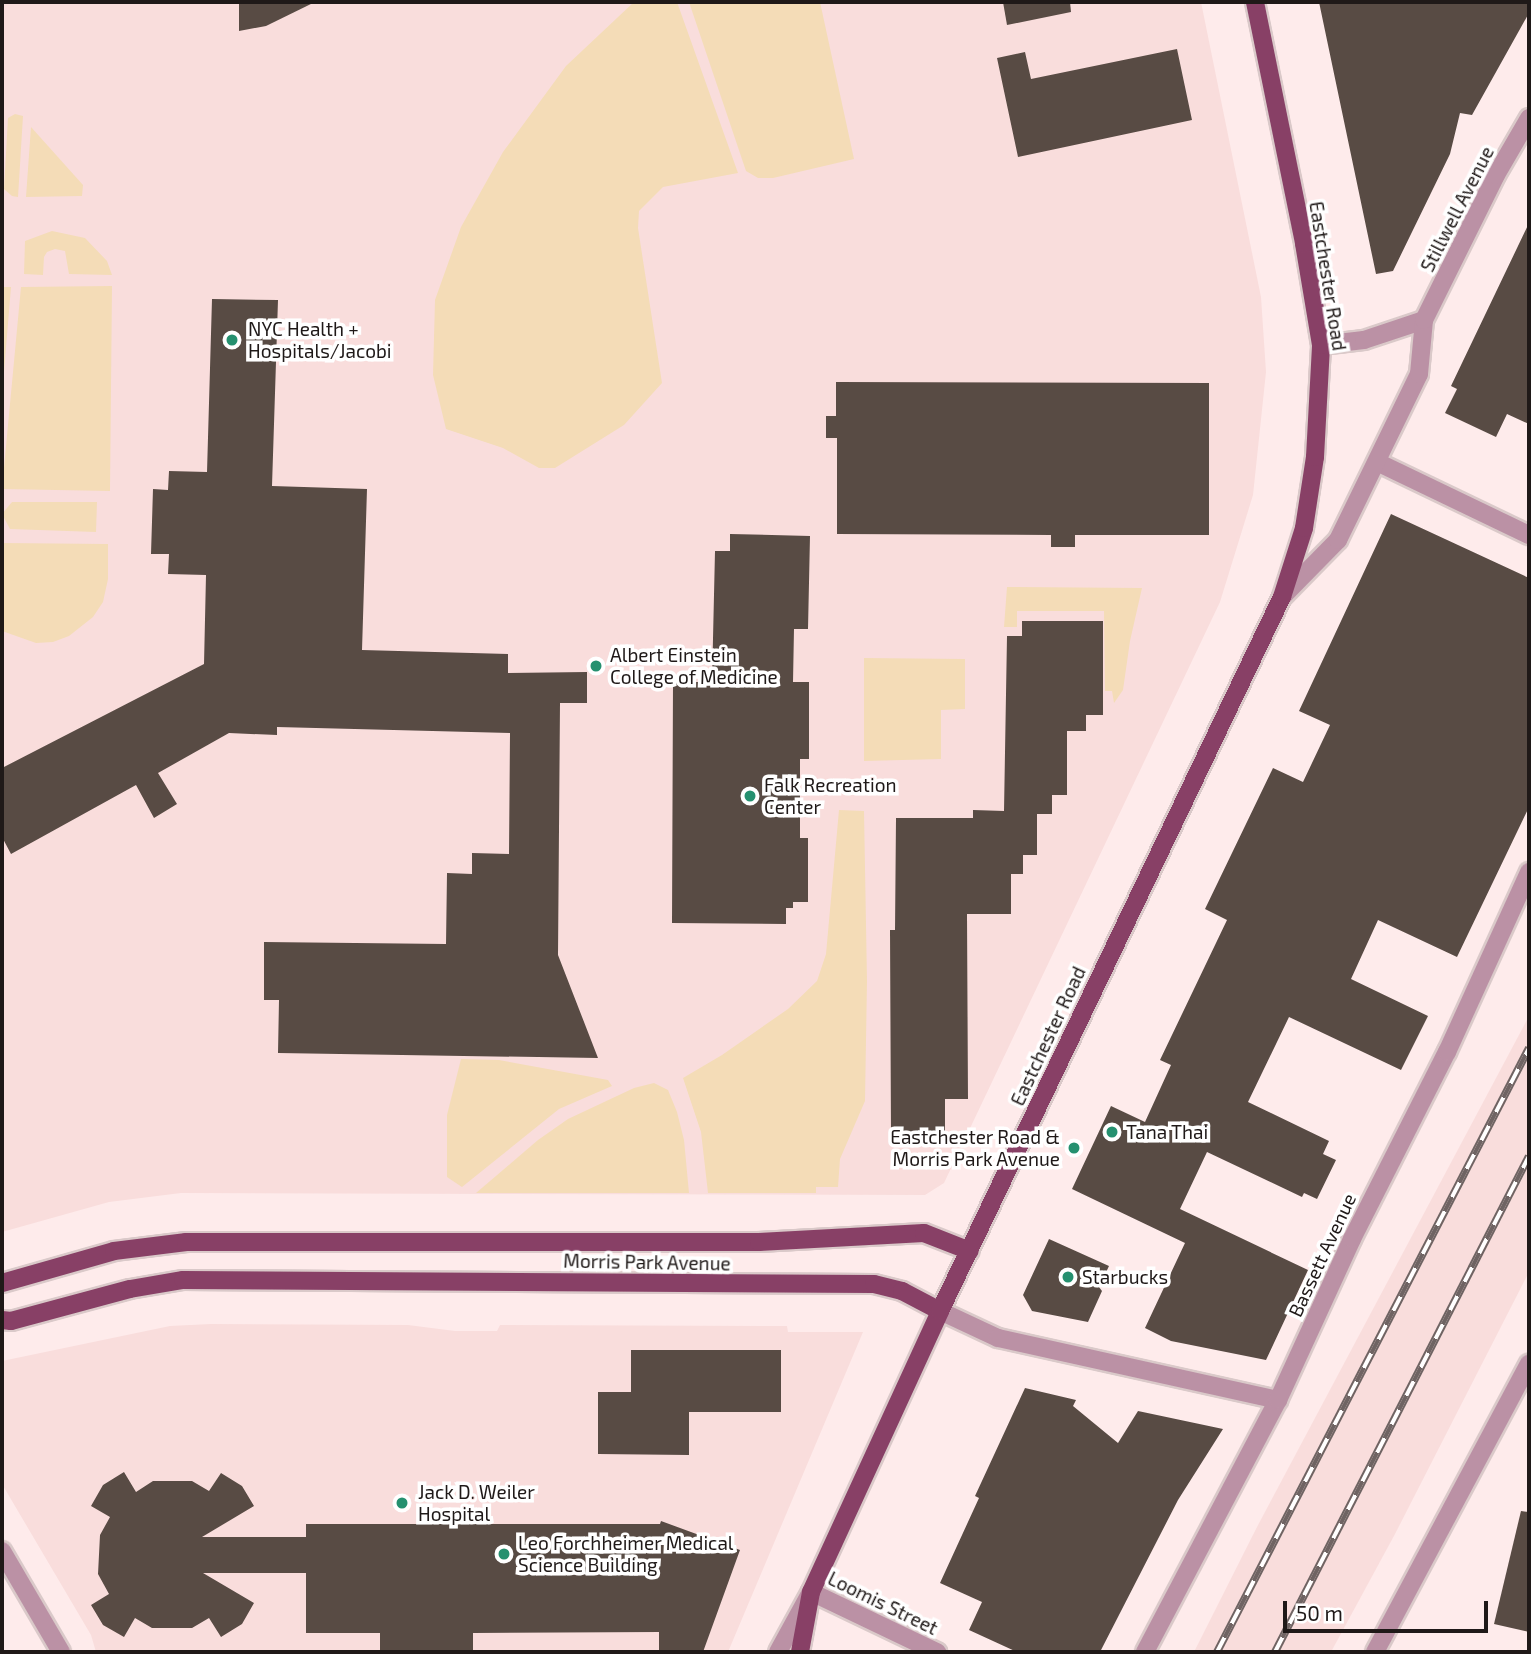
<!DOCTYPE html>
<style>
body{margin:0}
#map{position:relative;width:1531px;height:1654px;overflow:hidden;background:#feebeb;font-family:"Exo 2",sans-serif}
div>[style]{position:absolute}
.built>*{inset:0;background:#f9dddc}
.green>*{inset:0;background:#f4dcb7}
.building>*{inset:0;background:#584b44}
.roads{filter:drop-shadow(2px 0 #dac9c9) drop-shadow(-2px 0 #dac9c9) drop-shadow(0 2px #dac9c9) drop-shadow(0 -2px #dac9c9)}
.minor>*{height:18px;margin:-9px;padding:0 9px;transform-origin:9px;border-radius:9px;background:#bb91a5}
.major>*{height:18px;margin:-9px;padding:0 9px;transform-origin:9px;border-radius:9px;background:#884066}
.rail>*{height:8px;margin-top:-4px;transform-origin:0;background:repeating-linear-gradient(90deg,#fff 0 16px,#6f6463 0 32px);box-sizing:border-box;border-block:2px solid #6f6463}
.dots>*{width:19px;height:19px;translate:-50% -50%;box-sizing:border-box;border:4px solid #fff;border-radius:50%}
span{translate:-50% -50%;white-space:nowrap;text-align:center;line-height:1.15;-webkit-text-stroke:7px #fff;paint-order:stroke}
.street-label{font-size:19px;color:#1f1918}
.poi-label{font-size:19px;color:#1f1918}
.left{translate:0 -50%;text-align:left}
.right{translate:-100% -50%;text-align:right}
.frame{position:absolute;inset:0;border:4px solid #1f1918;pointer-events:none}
.scale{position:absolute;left:1283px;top:1601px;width:205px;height:32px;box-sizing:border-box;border:4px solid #1f1918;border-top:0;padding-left:9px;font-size:21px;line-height:24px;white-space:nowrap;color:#1f1918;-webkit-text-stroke:5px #fff;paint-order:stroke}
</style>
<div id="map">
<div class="built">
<i style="clip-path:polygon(2px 2px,1201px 2px,1261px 297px,1266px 372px,1253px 495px,1220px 602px,944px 1183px,925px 1195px,181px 1193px,109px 1202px,2px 1232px)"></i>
<i style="clip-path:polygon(1529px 1016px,1529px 1272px,1395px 1534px,1331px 1652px,1194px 1652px,1257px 1527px)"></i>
<i style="clip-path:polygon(211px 1324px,408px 1325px,455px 1331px,497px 1331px,500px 1325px,787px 1326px,788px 1332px,863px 1332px,728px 1652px,96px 1652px,91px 1635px,2px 1484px,2px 1361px,170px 1326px)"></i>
</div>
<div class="green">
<i style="clip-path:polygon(634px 2px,677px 2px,738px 173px,663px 187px,639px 211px,638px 228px,662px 383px,624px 425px,555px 468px,539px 468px,503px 448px,446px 429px,433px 375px,435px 300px,461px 227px,503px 152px,566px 66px)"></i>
<i style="clip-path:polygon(689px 2px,820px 2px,854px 159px,773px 178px,758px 178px,746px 171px)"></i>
<i style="clip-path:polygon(15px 114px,23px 116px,18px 197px,12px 196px,4px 189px,8px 118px)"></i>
<i style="clip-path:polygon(31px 127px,83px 185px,82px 196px,26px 197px)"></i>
<i style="clip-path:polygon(52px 231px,85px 238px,107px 261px,112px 275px,69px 274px,65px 251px,55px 249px,47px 252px,44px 257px,43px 275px,24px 274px,25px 241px)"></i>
<i style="clip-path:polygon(112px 286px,110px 491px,2px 489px,21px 287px)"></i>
<i style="clip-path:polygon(2px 287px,11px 287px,2px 396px)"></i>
<i style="clip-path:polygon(12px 502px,97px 502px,96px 532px,10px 529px,2px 514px)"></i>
<i style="clip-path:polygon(2px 543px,108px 544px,108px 579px,103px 602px,93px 617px,69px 636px,53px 642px,36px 643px,2px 631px)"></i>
<i style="clip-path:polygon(1007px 587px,1142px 588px,1130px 641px,1123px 690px,1114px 703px,1112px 691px,1105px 691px,1104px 611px,1017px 611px,1017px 627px,1004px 627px)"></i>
<i style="clip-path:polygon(864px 658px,965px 659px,965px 709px,941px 710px,941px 759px,864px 761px)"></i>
<i style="clip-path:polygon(839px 810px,864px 811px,867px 981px,865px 1101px,840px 1159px,838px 1187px,816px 1187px,816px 1193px,708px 1193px,701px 1132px,683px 1078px,722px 1055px,788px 1009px,817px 981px,826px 954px)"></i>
<i style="clip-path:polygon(461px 1059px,499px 1060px,608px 1080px,612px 1086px,559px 1109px,462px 1187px,447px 1177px,447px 1115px)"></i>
<i style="clip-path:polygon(654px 1083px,668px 1090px,677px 1112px,684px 1140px,689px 1193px,476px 1193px,538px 1140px,568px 1119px,634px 1088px)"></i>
</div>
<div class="building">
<i style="clip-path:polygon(239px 2px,315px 2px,266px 26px,239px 31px)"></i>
<i style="clip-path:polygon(1003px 2px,1070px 2px,1071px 12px,1007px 25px)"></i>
<i style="clip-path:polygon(1319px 2px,1529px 2px,1529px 13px,1472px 115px,1460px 113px,1450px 154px,1393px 271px,1376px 274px)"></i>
<i style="clip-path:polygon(1177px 49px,1192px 120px,1018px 157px,997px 58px,1025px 52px,1031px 79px)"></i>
<i style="clip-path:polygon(1529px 223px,1529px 424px,1507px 414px,1496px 437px,1445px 413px,1457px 389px,1451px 386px)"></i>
<i style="clip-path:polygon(212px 299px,278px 300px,272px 486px,367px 489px,362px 650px,508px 654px,508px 673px,587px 672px,587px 703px,560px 703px,558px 955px,598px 1058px,278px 1053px,279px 1000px,264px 1000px,264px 942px,446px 944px,447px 873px,472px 874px,472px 853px,509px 854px,510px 733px,277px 727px,277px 735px,229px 733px,158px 773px,177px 804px,154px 818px,136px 785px,11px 854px,2px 837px,2px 768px,204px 664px,206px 575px,168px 574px,169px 554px,151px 554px,153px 489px,168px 490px,169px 471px,207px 472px)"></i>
<i style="clip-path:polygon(836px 382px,1209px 383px,1209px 535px,1075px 535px,1075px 547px,1051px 547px,1051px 535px,837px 534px,837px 438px,826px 438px,826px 416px,836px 416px)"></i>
<i style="clip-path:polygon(1391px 514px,1529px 578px,1529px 807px,1457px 957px,1378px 920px,1351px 979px,1428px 1016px,1401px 1070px,1289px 1017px,1248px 1102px,1329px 1141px,1323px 1154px,1336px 1160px,1317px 1199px,1304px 1193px,1302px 1197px,1207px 1152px,1180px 1209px,1308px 1270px,1266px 1360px,1171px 1341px,1145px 1328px,1185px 1243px,1072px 1189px,1111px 1106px,1145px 1122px,1171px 1065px,1160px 1060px,1227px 920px,1205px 909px,1273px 768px,1303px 782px,1330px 725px,1299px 711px)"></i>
<i style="clip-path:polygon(730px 534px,810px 536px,808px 629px,794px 629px,793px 682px,809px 682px,809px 759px,800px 759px,800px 838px,808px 838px,808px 902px,793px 902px,793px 908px,786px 908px,786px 924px,672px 923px,673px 682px,712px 682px,715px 551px,730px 551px)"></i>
<i style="clip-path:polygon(1022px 621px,1103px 621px,1103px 715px,1086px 715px,1086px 731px,1067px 731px,1067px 795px,1052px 795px,1052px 814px,1037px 814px,1037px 855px,1023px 855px,1023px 874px,1011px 874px,1011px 914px,967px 914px,968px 1099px,945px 1099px,945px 1134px,891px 1134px,890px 930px,895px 930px,896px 818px,973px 818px,973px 810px,1004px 811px,1007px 636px,1022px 636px)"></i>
<i style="clip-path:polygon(1049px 1239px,1109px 1266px,1099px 1287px,1102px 1291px,1088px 1322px,1032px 1311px,1023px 1295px)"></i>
<i style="clip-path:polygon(631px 1350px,781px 1350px,781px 1412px,689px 1412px,689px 1455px,598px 1454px,598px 1392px,631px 1392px)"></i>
<i style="clip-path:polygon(1025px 1388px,1076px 1400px,1073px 1406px,1118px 1443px,1138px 1411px,1223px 1429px,1178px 1500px,1100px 1652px,1017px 1652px,969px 1630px,982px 1602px,940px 1583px,979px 1498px,975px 1496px)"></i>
<i style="clip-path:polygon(124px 1472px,136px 1492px,153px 1481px,192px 1481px,209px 1491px,221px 1473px,242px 1486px,254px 1506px,202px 1537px,306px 1537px,306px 1524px,660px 1524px,661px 1521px,740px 1550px,703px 1652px,659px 1652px,659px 1632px,473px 1633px,473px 1652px,380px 1652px,380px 1633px,306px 1633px,306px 1573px,203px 1573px,254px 1603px,242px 1624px,221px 1637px,209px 1618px,192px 1628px,152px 1628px,135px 1618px,124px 1637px,103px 1625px,91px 1605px,109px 1594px,98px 1574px,100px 1535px,110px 1517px,91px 1506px,103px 1485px)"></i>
<i style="clip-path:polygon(1521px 1511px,1529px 1512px,1529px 1632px,1494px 1624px)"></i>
</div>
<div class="roads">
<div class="minor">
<i style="left:1321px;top:345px;width:43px;rotate:-6.6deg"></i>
<i style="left:1364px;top:340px;width:63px;rotate:-18.4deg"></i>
<i style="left:1377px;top:462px;width:169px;rotate:25.7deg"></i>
<i style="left:1282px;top:597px;width:80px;rotate:-45.5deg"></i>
<i style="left:1338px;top:540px;width:185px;rotate:-64deg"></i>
<i style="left:1419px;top:374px;width:54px;rotate:-84.7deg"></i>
<i style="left:1424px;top:320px;width:162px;rotate:-63.6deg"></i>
<i style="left:1496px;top:175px;width:66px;rotate:-59.9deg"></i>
<i style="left:940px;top:1311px;width:64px;rotate:25deg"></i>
<i style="left:998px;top:1338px;width:287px;rotate:12.5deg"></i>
<i style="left:2px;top:1551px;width:117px;rotate:59.7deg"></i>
<i style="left:778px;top:1652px;width:68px;rotate:-61.2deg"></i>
<i style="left:811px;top:1592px;width:140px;rotate:25.5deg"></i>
<i style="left:1145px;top:1652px;width:285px;rotate:-62.2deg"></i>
<i style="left:1278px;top:1400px;width:177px;rotate:-65.3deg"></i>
<i style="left:1352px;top:1239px;width:210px;rotate:-63.1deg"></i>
<i style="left:1447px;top:1052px;width:198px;rotate:-65.5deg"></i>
<i style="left:1375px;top:1652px;width:327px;rotate:-61.9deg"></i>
</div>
<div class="major">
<i style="left:2px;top:1283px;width:116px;rotate:-15.9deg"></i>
<i style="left:114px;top:1251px;width:73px;rotate:-7.1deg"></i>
<i style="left:186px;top:1242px;width:573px"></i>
<i style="left:759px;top:1242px;width:165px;rotate:-3.1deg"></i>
<i style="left:924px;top:1233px;width:49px;rotate:21.4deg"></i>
<i style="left:2px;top:1320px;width:9px;rotate:6deg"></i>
<i style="left:11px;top:1321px;width:123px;rotate:-15.1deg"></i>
<i style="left:130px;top:1289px;width:54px;rotate:-9.6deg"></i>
<i style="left:183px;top:1280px;width:691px;rotate:0.33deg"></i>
<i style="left:874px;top:1284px;width:29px;rotate:14deg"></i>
<i style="left:902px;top:1291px;width:43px;rotate:27.8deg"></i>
<i style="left:800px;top:1652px;width:61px;rotate:-79.6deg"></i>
<i style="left:811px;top:1592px;width:309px;rotate:-65.3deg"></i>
<i style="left:940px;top:1311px;width:792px;rotate:-64.41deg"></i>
<i style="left:1282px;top:597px;width:72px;rotate:-72.3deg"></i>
<i style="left:1304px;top:528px;width:72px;rotate:-81.2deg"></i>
<i style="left:1315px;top:457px;width:112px;rotate:-86.9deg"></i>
<i style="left:1321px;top:345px;width:103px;rotate:-99.5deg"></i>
<i style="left:1304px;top:243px;width:246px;rotate:-101.5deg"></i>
</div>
</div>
<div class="rail">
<i style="left:1217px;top:1652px;width:680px;rotate:-62.68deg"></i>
<i style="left:1275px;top:1652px;width:557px;rotate:-62.88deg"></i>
</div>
<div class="dots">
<i style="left:232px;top:340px;background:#25906f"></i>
<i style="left:596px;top:666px;background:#25906f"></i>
<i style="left:750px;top:796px;background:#25906f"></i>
<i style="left:1112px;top:1132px;background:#25906f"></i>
<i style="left:1074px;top:1148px;background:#25906f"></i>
<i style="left:1068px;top:1277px;background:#25906f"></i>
<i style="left:402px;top:1503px;background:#25906f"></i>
<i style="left:504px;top:1554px;background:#25906f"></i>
</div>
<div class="street-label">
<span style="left:1457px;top:209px;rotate:-63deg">Stillwell Avenue</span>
<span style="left:1328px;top:276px;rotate:81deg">Eastchester Road</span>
<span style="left:1048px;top:1036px;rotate:-65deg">Eastchester Road</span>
<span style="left:1322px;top:1255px;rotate:-65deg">Bassett Avenue</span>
<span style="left:647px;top:1262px;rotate:1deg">Morris Park Avenue</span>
<span style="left:883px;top:1603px;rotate:26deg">Loomis Street</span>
</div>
<div class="poi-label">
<span class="left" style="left:248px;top:340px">NYC Health +<br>Hospitals/Jacobi</span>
<span class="left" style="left:610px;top:666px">Albert Einstein<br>College of Medicine</span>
<span class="left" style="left:764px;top:796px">Falk Recreation<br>Center</span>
<span class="left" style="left:1126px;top:1132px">Tana Thai</span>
<span class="right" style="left:1060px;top:1148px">Eastchester Road &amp;<br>Morris Park Avenue</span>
<span class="left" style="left:1082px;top:1277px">Starbucks</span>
<span class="left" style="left:418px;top:1503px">Jack D. Weiler<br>Hospital</span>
<span class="left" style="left:518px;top:1554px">Leo Forchheimer Medical<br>Science Building</span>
</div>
<div class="frame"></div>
<div class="scale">50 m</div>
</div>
